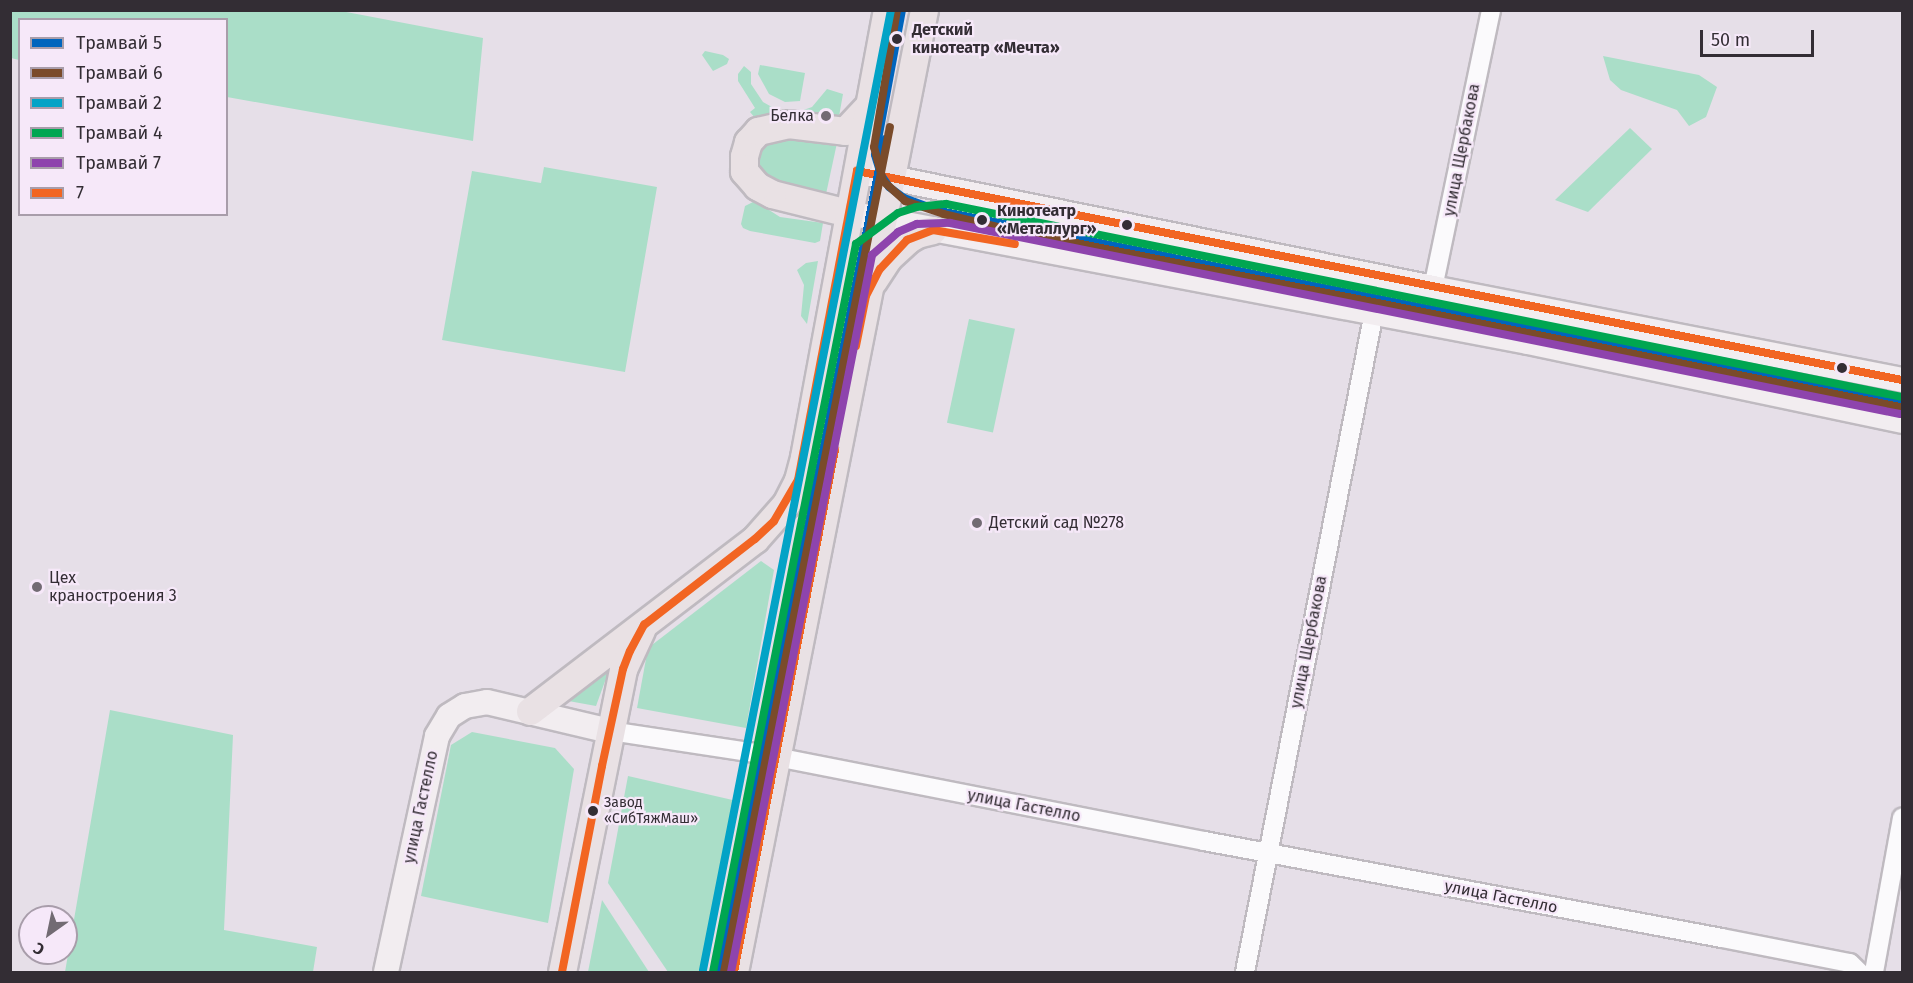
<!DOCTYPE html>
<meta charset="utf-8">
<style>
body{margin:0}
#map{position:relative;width:1913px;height:983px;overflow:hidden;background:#e6dfe8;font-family:"Fira Sans",sans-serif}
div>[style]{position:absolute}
.green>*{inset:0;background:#aadec8;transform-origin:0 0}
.roads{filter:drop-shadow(2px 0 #bfbac0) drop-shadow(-2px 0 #bfbac0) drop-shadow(0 2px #bfbac0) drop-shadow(0 -2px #bfbac0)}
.street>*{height:18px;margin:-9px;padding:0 9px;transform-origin:9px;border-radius:9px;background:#fbfafc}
.secondary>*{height:24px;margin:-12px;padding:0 12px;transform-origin:12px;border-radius:12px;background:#f2edf0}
.primary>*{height:27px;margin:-13.5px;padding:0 13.5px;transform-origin:13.5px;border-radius:13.5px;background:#e9e1e4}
.bus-1>*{height:8px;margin:-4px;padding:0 4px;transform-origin:4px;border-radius:4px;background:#f26522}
.tram-1>*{height:8px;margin:-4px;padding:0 4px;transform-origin:4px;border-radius:4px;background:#0065bd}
.tram-2>*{height:8px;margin:-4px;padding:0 4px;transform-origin:4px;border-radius:4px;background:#7a4b2a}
.tram-3>*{height:8px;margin:-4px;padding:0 4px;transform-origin:4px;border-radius:4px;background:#03a3c6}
.tram-4>*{height:8px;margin:-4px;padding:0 4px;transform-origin:4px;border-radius:4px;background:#00a651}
.tram-5>*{height:8px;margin:-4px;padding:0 4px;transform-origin:4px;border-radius:4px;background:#8e44ad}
.dots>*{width:16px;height:16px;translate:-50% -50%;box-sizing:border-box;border:3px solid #f6e8f9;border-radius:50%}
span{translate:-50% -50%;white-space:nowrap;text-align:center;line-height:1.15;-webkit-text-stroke:4.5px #f6e8f9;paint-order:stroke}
.bus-label{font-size:14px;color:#332d34}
.left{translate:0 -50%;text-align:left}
.stop-label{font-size:16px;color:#332d34;font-weight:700}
.poi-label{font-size:16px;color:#332d34}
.right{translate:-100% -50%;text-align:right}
.street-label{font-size:16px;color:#332d34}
.frame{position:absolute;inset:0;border:12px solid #332d34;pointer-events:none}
.legend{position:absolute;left:18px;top:18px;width:210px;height:198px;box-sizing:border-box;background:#f6e8f9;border:2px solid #a89daa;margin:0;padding:8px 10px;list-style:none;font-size:18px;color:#332d34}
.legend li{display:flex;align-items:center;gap:12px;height:30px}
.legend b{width:30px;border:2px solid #a89daa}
.north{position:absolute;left:18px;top:905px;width:60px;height:60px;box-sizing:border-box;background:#f6e8f9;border:2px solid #a89daa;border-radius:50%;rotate:213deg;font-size:16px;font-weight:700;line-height:24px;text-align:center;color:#332d34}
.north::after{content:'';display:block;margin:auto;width:21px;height:27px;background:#726b73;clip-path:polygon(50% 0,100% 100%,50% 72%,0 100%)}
.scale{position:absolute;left:1700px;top:30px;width:114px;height:27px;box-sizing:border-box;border:3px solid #332d34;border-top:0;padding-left:8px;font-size:18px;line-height:21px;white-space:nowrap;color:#332d34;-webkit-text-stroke:4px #f6e8f9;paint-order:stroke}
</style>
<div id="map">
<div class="green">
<i style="clip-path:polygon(10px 11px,341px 11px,483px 38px,473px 141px,227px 97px,226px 20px,20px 20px,19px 60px,11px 58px)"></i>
<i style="clip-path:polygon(705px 51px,723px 55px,729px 59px,727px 64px,713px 71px,702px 55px)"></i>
<i style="clip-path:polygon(1603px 56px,1699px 75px,1717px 87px,1706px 117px,1689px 126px,1677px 110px,1621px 90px,1610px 80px)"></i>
<i style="clip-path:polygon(760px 65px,805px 73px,800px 101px,785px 102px,769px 94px,758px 74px)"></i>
<i style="clip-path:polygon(744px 66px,751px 72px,751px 84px,763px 102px,779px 111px,798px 112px,812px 107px,827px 89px,843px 94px,838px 122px,756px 119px,750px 112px,755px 108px,738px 81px,738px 74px)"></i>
<i style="clip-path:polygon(1630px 128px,1652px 149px,1588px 212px,1555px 200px)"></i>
<i style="clip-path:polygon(772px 135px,837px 143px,826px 194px,768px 180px,757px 166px,757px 149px)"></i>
<i style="clip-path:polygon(544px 167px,657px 187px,625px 372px,442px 340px,472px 171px,541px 183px)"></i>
<i style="clip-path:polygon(755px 201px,780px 217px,823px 223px,820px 241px,815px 243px,750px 231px,743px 228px,741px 224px,745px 206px)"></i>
<i style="clip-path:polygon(818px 261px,807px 324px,801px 316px,804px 285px,797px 270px,806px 263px)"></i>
<i style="left:969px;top:319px;width:47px;height:106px;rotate:12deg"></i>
<i style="clip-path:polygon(761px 561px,774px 570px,746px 728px,637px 708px,648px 648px)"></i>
<i style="clip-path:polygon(612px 662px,596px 706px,563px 700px)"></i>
<i style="clip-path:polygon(110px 710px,233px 735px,224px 930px,317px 947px,313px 972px,65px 972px)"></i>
<i style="clip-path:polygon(472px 732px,555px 748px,574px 769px,548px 923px,421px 896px,451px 745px)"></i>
<i style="clip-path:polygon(628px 776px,737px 801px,704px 972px,668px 972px,608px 883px)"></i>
<i style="clip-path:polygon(602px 900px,649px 972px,588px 972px)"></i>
</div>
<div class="roads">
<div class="street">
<i style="left:1433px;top:288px;width:284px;rotate:-78.2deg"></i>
<i style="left:610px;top:731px;width:148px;rotate:8.6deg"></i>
<i style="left:756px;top:753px;width:457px;rotate:11.1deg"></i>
<i style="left:1204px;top:841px;width:527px;rotate:10.61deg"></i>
<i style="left:1722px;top:938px;width:130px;rotate:11.1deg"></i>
<i style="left:1850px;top:963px;width:13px;rotate:45deg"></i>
<i style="left:1245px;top:972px;width:672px;rotate:-78.94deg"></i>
<i style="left:1874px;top:972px;width:157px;rotate:-79.7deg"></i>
</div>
<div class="secondary">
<i style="left:857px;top:171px;width:588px;rotate:11.48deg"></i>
<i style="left:1433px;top:288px;width:478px;rotate:11.1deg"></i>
<i style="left:848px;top:213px;width:692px;rotate:10.74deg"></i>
<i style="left:1528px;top:342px;width:382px;rotate:11.9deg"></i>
<i style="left:386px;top:972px;width:241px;rotate:-77.8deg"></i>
<i style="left:437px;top:736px;width:23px;rotate:-59deg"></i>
<i style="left:449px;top:716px;width:19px;rotate:-32deg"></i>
<i style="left:465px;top:706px;width:22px;rotate:-10deg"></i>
<i style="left:487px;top:702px;width:126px;rotate:13.3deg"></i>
</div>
<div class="primary">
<i style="left:848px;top:213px;width:78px;rotate:-166deg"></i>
<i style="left:772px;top:194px;width:17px;rotate:-152deg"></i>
<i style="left:757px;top:186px;width:20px;rotate:-131deg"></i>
<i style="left:744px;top:171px;width:15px;rotate:-90deg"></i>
<i style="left:744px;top:156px;width:15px;rotate:-74deg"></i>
<i style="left:748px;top:142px;width:15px;rotate:-48deg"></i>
<i style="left:758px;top:131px;width:31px;rotate:-13deg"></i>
<i style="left:788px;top:124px;width:57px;rotate:7deg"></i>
<i style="left:845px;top:131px;width:34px;rotate:-47deg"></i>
<i style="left:873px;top:281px;width:27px;rotate:-57deg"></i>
<i style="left:888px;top:258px;width:26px;rotate:-43deg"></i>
<i style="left:907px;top:240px;width:12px;rotate:-31deg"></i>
<i style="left:917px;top:234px;width:16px;rotate:-14deg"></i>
<i style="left:530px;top:711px;width:283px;rotate:-37.4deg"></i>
<i style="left:755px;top:539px;width:47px;rotate:-48.5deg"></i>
<i style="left:786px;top:504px;width:27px;rotate:-63deg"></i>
<i style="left:798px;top:480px;width:24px;rotate:-75deg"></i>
<i style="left:804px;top:457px;width:455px;rotate:-79.5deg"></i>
<i style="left:562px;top:972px;width:309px;rotate:-78.6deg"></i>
<i style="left:623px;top:669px;width:43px;rotate:-65.2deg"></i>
<i style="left:734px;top:972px;width:981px;rotate:-78.83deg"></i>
</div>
</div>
<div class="bus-1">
<i style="left:856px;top:346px;width:51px;rotate:-78.7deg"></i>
<i style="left:866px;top:296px;width:30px;rotate:-63deg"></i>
<i style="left:880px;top:269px;width:40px;rotate:-47deg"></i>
<i style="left:907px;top:240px;width:28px;rotate:-21deg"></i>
<i style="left:933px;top:230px;width:83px;rotate:9.7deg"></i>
<i style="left:562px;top:972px;width:210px;rotate:-79deg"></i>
<i style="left:602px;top:766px;width:99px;rotate:-77.8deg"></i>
<i style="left:623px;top:669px;width:19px;rotate:-69deg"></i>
<i style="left:630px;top:651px;width:30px;rotate:-62deg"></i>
<i style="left:644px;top:625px;width:140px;rotate:-37.8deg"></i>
<i style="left:755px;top:539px;width:26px;rotate:-43deg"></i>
<i style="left:774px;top:521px;width:48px;rotate:-59.7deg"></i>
<i style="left:798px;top:480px;width:315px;rotate:-79.2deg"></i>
<i style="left:857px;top:171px;width:1066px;rotate:11.31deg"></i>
<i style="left:734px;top:972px;width:532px;rotate:-79.05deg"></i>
</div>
<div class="tram-1">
<i style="left:902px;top:10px;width:147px;rotate:100.5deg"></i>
<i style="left:875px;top:155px;width:21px;rotate:73deg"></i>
<i style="left:881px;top:175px;width:14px;rotate:56deg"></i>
<i style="left:889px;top:187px;width:19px;rotate:36deg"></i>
<i style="left:904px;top:198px;width:37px;rotate:20deg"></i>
<i style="left:939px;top:211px;width:982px;rotate:11.33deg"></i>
<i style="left:720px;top:972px;width:849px;rotate:-78.8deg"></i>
</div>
<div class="tram-2">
<i style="left:897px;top:10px;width:139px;rotate:99.5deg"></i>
<i style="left:874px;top:147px;width:35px;rotate:75deg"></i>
<i style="left:883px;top:181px;width:30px;rotate:42deg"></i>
<i style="left:905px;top:201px;width:41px;rotate:18.4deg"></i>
<i style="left:944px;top:214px;width:64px;rotate:13.6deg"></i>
<i style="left:1006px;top:229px;width:912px;rotate:11.26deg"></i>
<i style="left:724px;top:972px;width:861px;rotate:-78.89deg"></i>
</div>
<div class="tram-3">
<i style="left:703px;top:970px;width:978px;rotate:-78.92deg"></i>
</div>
<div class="tram-4">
<i style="left:713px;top:972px;width:742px;rotate:-78.89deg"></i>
<i style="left:856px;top:244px;width:52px;rotate:-36.4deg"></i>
<i style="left:898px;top:213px;width:19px;rotate:-18deg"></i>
<i style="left:916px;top:207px;width:30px;rotate:-6deg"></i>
<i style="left:946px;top:204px;width:975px;rotate:11.41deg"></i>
</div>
<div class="tram-5">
<i style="left:731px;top:972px;width:731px;rotate:-78.87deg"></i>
<i style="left:872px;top:255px;width:35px;rotate:-41deg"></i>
<i style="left:898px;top:232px;width:21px;rotate:-23deg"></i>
<i style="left:917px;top:224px;width:33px;rotate:-2deg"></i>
<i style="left:950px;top:223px;width:969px;rotate:11.37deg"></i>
</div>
<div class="dots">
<i style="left:897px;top:39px;background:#332d34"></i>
<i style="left:826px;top:116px;background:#726b73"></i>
<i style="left:982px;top:220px;background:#332d34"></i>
<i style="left:1127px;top:225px;background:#332d34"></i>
<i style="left:1842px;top:368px;background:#332d34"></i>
<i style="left:977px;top:523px;background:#726b73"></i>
<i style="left:37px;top:587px;background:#726b73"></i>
<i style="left:593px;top:811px;background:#332d34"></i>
</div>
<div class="bus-label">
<span class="left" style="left:604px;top:811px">Завод<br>«СибТяжМаш»</span>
</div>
<div class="stop-label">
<span class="left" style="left:912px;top:39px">Детский<br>кинотеатр «Мечта»</span>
<span class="left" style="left:997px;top:220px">Кинотеатр<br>«Металлург»</span>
</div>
<div class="poi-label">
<span class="right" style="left:814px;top:116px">Белка</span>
<span class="left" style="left:989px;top:523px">Детский сад №278</span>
<span class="left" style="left:49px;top:587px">Цех<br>краностроения 3</span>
</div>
<div class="street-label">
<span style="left:1462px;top:150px;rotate:-79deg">улица Щербакова</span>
<span style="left:1309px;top:642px;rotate:-79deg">улица Щербакова</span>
<span style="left:1024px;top:806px;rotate:11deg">улица Гастелло</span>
<span style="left:421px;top:807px;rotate:-78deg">улица Гастелло</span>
<span style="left:1501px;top:897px;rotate:11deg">улица Гастелло</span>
</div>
<div class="frame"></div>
<ul class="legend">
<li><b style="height:8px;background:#0065bd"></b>Трамвай 5</li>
<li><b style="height:8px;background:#7a4b2a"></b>Трамвай 6</li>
<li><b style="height:8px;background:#03a3c6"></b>Трамвай 2</li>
<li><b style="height:8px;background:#00a651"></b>Трамвай 4</li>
<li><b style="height:8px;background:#8e44ad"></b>Трамвай 7</li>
<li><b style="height:8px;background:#f26522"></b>7</li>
</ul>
<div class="north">С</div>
<div class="scale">50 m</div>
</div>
